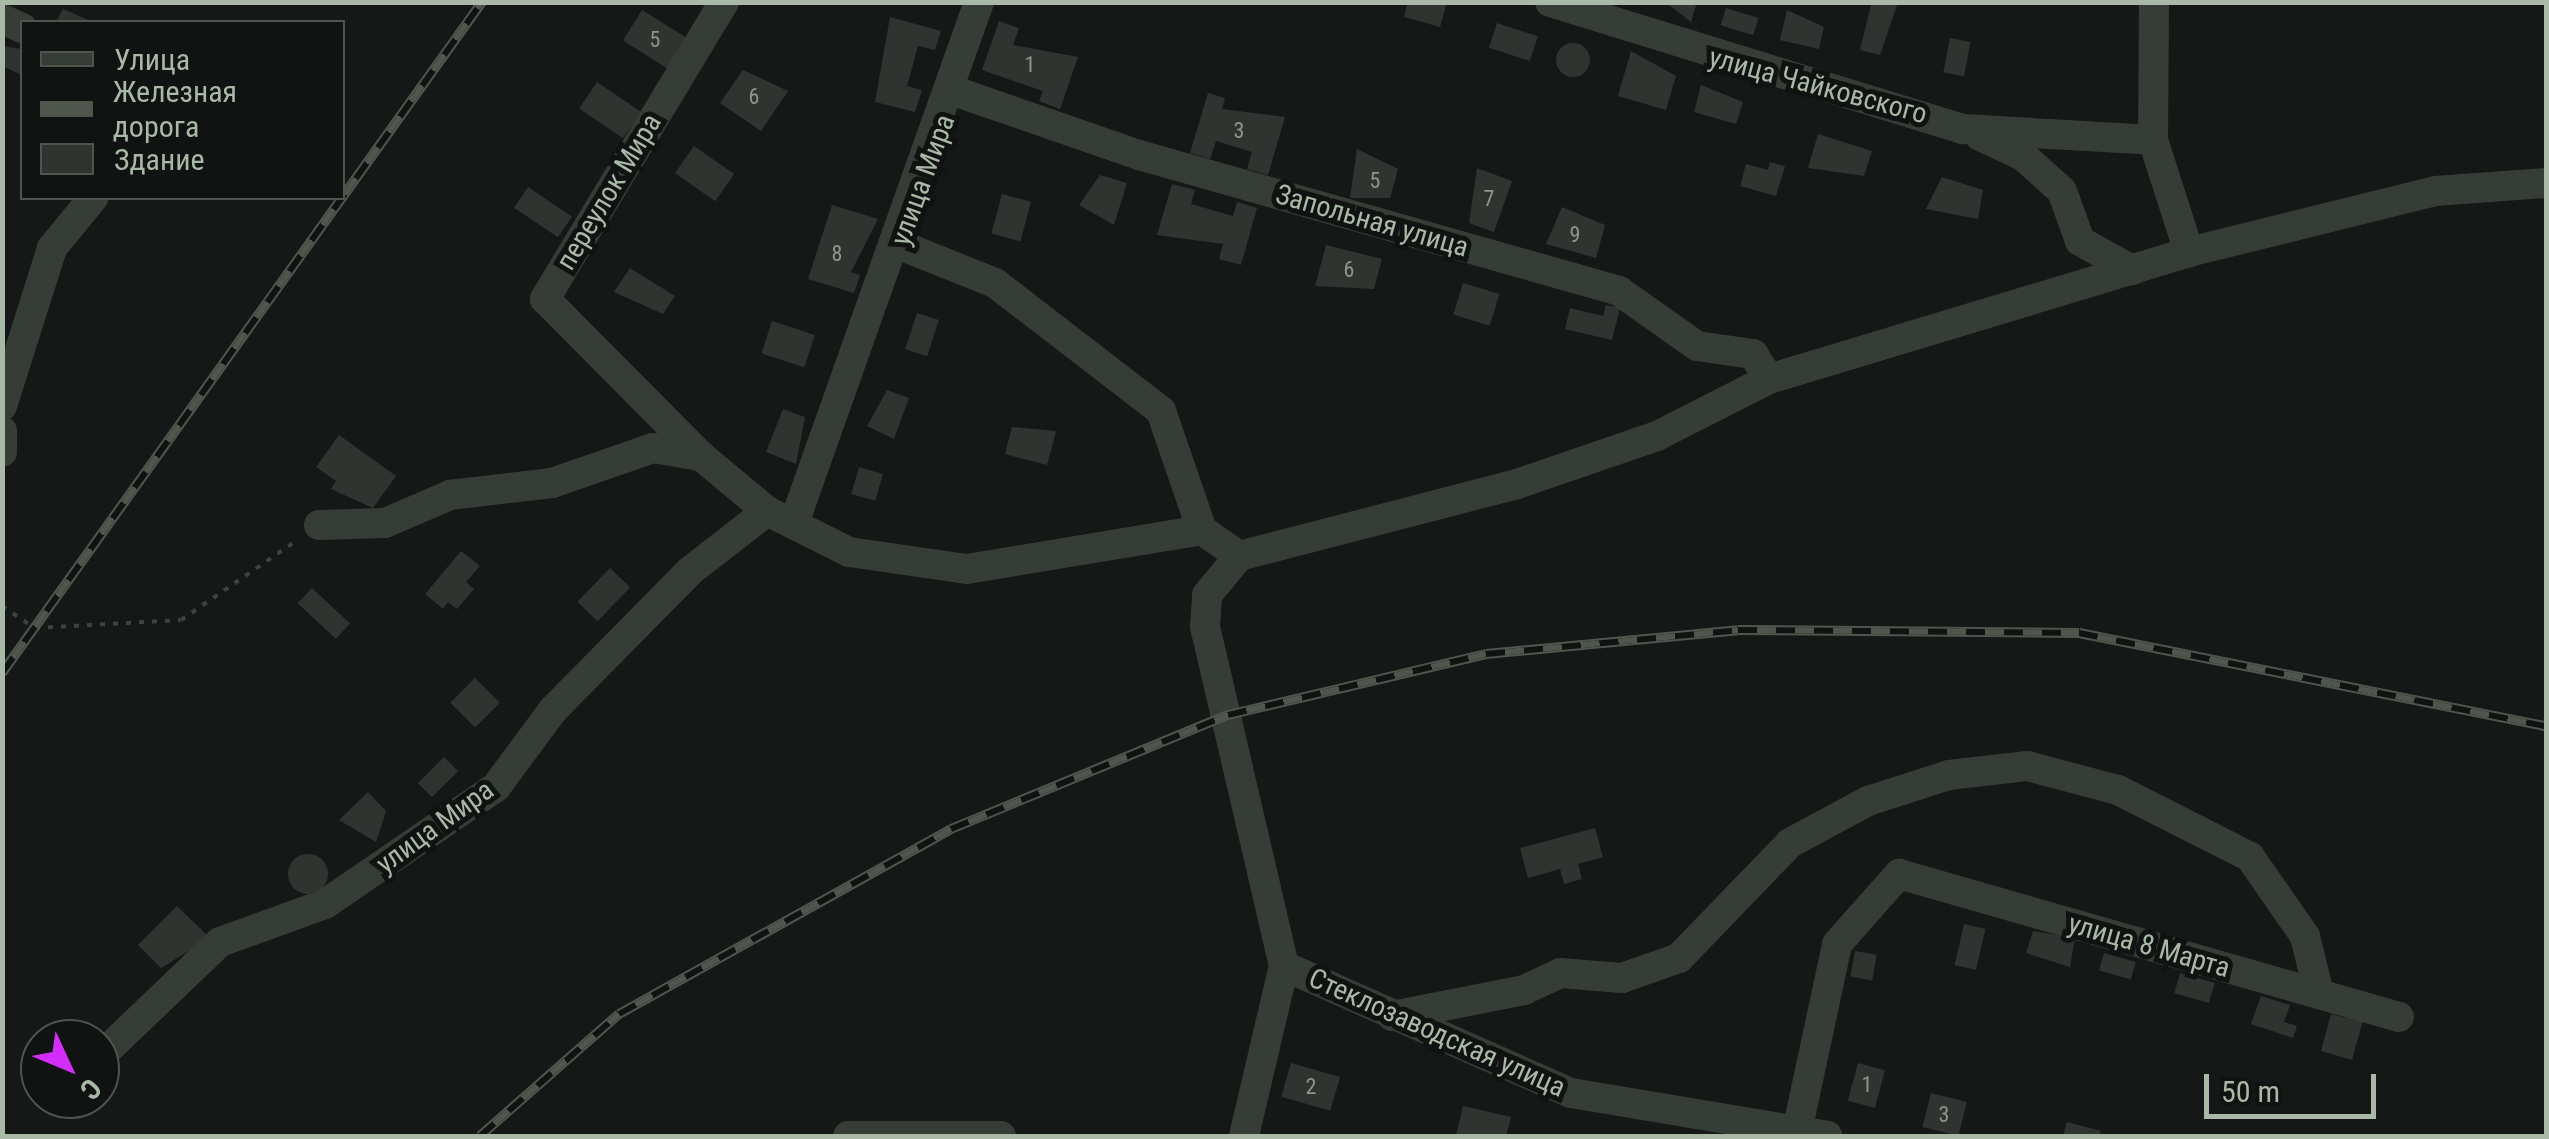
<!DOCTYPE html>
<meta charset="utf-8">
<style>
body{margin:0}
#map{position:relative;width:2549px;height:1139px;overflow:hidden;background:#151816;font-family:"Roboto Condensed",sans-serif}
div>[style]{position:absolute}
.building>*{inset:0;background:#303431;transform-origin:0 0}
.round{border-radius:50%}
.path>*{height:4px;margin-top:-2px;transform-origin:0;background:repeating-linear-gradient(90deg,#3d443c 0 5px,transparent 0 13px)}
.minor>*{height:30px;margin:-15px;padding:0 15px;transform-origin:15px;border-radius:15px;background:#363d36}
.rail>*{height:10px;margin-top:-5px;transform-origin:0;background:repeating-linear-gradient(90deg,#101311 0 19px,#4e564d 0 38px);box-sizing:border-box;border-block:2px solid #4e564d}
span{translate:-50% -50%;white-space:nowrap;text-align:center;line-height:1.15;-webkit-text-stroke:10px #101311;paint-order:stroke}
.number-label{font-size:22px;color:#8c978a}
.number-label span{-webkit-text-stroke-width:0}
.street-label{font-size:28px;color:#aab8a7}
.frame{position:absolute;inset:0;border:5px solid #aab8a7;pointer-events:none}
.legend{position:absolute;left:20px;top:20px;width:325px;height:180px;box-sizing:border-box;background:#101311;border:2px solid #4e554d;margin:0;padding:12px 18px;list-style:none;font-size:30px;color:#aab8a7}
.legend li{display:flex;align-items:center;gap:20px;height:50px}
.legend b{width:50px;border:2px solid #4e554d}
.north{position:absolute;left:20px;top:1019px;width:100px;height:100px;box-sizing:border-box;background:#101311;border:2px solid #4e554d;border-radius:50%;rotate:134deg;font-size:28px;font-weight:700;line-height:40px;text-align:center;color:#aab8a7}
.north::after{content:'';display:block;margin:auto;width:35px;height:45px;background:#d32df8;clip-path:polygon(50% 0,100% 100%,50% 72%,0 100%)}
.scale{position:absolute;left:2204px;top:1074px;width:172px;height:45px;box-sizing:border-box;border:5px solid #aab8a7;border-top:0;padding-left:12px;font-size:30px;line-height:35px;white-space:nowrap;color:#aab8a7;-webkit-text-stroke:8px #101311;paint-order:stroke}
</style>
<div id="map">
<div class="building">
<i style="clip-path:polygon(1408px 2px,1447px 2px,1440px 27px,1404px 17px)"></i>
<i style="clip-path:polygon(1697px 2px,1691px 22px,1668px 4px,1668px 2px)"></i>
<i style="clip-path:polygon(1872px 2px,1898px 2px,1880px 55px,1860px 50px)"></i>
<i style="left:1726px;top:8px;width:34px;height:18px;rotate:17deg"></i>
<i style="clip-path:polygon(63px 9px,93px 22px,56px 22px)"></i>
<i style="left:642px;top:10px;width:54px;height:36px;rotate:32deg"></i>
<i style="clip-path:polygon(1787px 10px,1824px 27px,1819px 49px,1780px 40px)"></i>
<i style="clip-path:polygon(890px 17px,941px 31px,935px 50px,918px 46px,907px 86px,922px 90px,915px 112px,875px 102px)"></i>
<i style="clip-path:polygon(999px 21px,1019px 28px,1013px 45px,1078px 57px,1060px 109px,1039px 101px,1043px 91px,982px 70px)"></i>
<i style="left:1497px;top:23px;width:43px;height:26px;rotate:18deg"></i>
<i style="left:1950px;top:38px;width:21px;height:35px;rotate:11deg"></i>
<i class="round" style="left:1556px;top:43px;width:34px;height:34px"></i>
<i style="clip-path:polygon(2px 46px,22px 49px,22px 75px,2px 66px)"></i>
<i style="clip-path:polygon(1631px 51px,1676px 76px,1666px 110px,1618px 96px)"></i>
<i style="clip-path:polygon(743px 70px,788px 91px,761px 131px,720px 103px)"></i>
<i style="left:597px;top:82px;width:53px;height:32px;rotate:34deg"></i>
<i style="clip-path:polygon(1701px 85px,1743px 102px,1736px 124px,1694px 112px)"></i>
<i style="clip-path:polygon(1208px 93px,1225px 98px,1222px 109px,1285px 117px,1268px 175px,1247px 169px,1252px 152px,1216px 141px,1210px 159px,1190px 153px)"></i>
<i style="clip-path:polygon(1818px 134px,1872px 151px,1864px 176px,1808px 168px)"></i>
<i style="left:694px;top:146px;width:49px;height:33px;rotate:35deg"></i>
<i style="clip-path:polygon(1357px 149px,1398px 169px,1390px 198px,1350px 198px)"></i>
<i style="clip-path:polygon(1770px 162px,1785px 166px,1776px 196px,1740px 186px,1746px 164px,1768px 170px)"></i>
<i style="clip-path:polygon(1477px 168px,1512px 181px,1494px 232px,1469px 223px)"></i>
<i style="clip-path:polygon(1100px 175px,1127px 183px,1114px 225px,1079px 205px)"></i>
<i style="clip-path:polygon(1942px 177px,1983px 190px,1978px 219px,1926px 209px)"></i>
<i style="clip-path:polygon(1172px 184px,1195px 190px,1191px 204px,1233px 216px,1237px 202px,1257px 208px,1241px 265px,1219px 259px,1223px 244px,1157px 235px)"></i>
<i style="left:528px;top:187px;width:53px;height:25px;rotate:34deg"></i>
<i style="left:1002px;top:194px;width:30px;height:41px;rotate:15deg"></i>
<i style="clip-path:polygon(832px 205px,878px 219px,851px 272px,860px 275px,854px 293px,808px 279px)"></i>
<i style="clip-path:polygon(1562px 207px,1605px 225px,1596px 258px,1546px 244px)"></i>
<i style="clip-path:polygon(1326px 245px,1382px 259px,1374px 289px,1315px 286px)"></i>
<i style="clip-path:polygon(630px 268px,675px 296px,663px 314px,614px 292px)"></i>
<i style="left:1463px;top:283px;width:38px;height:33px;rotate:17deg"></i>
<i style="clip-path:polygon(1606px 305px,1620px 308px,1612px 340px,1565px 329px,1570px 308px,1603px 316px)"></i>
<i style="left:917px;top:313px;width:23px;height:38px;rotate:18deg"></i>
<i style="left:772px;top:321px;width:45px;height:34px;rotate:18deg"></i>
<i style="clip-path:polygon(887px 390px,909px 398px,894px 439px,867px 426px)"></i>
<i style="clip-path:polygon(783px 409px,805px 417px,796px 464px,766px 452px)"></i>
<i style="clip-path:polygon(1012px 427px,1056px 431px,1047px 465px,1005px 454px)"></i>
<i style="clip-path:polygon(339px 435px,396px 476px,373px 508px,331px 489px,336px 481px,316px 467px)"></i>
<i style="left:859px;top:467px;width:25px;height:28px;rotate:16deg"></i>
<i style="clip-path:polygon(461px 551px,480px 566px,466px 582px,474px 589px,457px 609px,448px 602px,443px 609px,425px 594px)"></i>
<i style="left:610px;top:568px;width:28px;height:47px;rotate:44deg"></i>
<i style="left:312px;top:588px;width:52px;height:21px;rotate:43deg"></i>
<i style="left:475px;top:678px;width:35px;height:35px;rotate:45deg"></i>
<i style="left:444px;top:757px;width:20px;height:37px;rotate:45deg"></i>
<i style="clip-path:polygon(368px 792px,386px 811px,376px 842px,339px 820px)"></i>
<i style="clip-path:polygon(1595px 828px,1603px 857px,1578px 864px,1582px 879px,1564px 884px,1560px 869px,1528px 878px,1520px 848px)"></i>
<i class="round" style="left:288px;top:854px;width:40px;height:40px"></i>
<i style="clip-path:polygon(177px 906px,210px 938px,161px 968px,138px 945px)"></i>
<i style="left:1964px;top:924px;width:22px;height:42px;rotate:13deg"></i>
<i style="clip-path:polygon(2033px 931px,2075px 938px,2070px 967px,2026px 953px)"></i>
<i style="left:1855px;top:951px;width:22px;height:26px;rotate:10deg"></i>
<i style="left:2104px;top:953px;width:33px;height:18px;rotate:16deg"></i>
<i style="left:2180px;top:973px;width:36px;height:21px;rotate:16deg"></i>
<i style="clip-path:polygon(2261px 996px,2290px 1005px,2284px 1022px,2297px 1026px,2293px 1038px,2251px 1024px)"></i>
<i style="clip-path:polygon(2349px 1009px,2365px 1013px,2352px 1060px,2321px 1051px,2331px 1014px,2346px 1018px)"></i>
<i style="left:1291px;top:1063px;width:51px;height:35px;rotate:16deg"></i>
<i style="left:1858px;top:1063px;width:28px;height:39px;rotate:15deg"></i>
<i style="left:1931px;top:1093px;width:37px;height:35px;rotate:14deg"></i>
<i style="clip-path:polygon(1463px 1106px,1511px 1117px,1506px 1136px,1456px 1136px)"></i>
<i style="clip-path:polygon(2067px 1122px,2101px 1131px,2099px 1136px,2063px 1136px)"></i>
</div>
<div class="path">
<i style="left:2px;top:606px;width:40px;rotate:34deg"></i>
<i style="left:35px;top:628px;width:146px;rotate:-3.1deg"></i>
<i style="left:181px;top:620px;width:140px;rotate:-34.5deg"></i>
</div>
<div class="minor">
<i style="left:724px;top:2px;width:347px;rotate:121.1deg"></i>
<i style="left:545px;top:299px;width:221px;rotate:45.2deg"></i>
<i style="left:701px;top:456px;width:86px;rotate:39.8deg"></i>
<i style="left:767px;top:511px;width:92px;rotate:26.6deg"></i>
<i style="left:849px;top:552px;width:119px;rotate:8.2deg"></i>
<i style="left:967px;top:569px;width:238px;rotate:-9.4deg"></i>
<i style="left:1202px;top:530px;width:45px;rotate:35.1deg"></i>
<i style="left:1550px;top:2px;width:433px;rotate:17.1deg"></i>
<i style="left:1964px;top:129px;width:189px;rotate:3.3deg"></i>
<i style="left:2154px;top:2px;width:138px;rotate:90.4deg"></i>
<i style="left:2153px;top:140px;width:118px;rotate:72.2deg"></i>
<i style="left:2px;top:19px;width:22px;rotate:24deg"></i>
<i style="left:954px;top:91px;width:196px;rotate:19.1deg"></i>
<i style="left:1139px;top:155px;width:499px;rotate:15.8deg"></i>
<i style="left:1619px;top:291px;width:95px;rotate:35.2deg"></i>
<i style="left:1697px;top:346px;width:57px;rotate:8.1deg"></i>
<i style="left:1753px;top:354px;width:30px;rotate:57deg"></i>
<i style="left:1980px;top:136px;width:47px;rotate:24.9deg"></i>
<i style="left:2023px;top:156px;width:52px;rotate:41.9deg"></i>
<i style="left:2062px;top:191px;width:53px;rotate:70.2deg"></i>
<i style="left:2080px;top:241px;width:60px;rotate:29.1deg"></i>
<i style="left:900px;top:245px;width:102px;rotate:21.8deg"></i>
<i style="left:995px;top:283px;width:210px;rotate:37.6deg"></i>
<i style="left:1161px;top:411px;width:126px;rotate:71deg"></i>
<i style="left:2px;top:406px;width:166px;rotate:-72.4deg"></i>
<i style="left:52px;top:248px;width:65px;rotate:-50.6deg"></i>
<i style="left:2px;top:431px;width:21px;rotate:90deg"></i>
<i style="left:794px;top:523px;width:553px;rotate:-70.45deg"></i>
<i style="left:319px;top:525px;width:66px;rotate:-1.7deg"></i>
<i style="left:385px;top:523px;width:71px;rotate:-23.3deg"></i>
<i style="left:450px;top:495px;width:103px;rotate:-6.7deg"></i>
<i style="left:552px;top:483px;width:107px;rotate:-19.1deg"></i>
<i style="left:653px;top:448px;width:49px;rotate:9.5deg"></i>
<i style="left:1284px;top:966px;width:314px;rotate:23.9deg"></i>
<i style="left:1571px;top:1093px;width:260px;rotate:9.5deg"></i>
<i style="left:1392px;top:1016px;width:135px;rotate:-11.1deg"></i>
<i style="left:1524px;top:990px;width:40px;rotate:-25deg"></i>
<i style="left:1560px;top:973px;width:62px;rotate:4.6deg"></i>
<i style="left:1622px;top:978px;width:60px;rotate:-19.3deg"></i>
<i style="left:1679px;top:958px;width:160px;rotate:-46deg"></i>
<i style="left:1790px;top:843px;width:89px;rotate:-28.3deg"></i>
<i style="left:1868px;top:801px;width:85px;rotate:-17.8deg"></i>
<i style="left:1949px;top:775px;width:79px;rotate:-6.6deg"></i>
<i style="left:2027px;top:766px;width:94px;rotate:14.8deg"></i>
<i style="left:2118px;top:790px;width:148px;rotate:26.9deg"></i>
<i style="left:2250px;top:857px;width:96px;rotate:55.2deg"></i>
<i style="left:2305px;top:936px;width:60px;rotate:76.4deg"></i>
<i style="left:108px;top:1049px;width:155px;rotate:-43.7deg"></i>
<i style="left:220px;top:942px;width:112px;rotate:-19.9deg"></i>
<i style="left:325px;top:904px;width:207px;rotate:-34.4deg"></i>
<i style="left:496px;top:787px;width:96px;rotate:-53.5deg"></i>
<i style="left:553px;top:710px;width:195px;rotate:-45.4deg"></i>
<i style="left:690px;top:571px;width:98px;rotate:-37.9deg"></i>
<i style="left:848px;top:1136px;width:153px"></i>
<i style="left:1244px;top:1136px;width:175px;rotate:-76.8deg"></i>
<i style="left:1284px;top:966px;width:349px;rotate:-103.1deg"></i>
<i style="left:1205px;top:626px;width:31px;rotate:-86deg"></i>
<i style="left:1207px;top:595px;width:50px;rotate:-50.6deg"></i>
<i style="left:1239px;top:556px;width:287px;rotate:-14.5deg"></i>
<i style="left:1517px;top:484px;width:148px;rotate:-18.9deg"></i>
<i style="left:1657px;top:436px;width:126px;rotate:-27deg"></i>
<i style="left:1769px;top:379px;width:439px;rotate:-16.8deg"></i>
<i style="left:2189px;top:252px;width:253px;rotate:-13.9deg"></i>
<i style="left:2435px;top:191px;width:111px;rotate:-4.1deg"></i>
<i style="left:1796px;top:1136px;width:196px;rotate:-77.9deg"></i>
<i style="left:1837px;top:944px;width:94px;rotate:-48.5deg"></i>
<i style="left:1899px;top:874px;width:520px;rotate:15.96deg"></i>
</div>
<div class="rail">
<i style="left:2px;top:673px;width:825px;rotate:-54.42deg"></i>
<i style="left:480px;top:1136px;width:185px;rotate:-41.3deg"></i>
<i style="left:619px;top:1014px;width:380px;rotate:-29.1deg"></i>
<i style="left:951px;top:829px;width:300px;rotate:-22.4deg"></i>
<i style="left:1228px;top:715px;width:265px;rotate:-13.3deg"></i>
<i style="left:1486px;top:654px;width:253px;rotate:-5.4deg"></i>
<i style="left:1738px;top:630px;width:341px;rotate:0.5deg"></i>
<i style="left:2079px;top:633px;width:476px;rotate:11.3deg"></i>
</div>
<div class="number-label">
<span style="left:655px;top:40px">5</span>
<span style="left:1030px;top:65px">1</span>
<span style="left:754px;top:97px">6</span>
<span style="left:1239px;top:131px">3</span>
<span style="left:1375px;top:181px">5</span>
<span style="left:1489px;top:199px">7</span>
<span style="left:1575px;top:235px">9</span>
<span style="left:837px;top:254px">8</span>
<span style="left:1349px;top:270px">6</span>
<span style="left:1867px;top:1085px">1</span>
<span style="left:1311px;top:1087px">2</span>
<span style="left:1944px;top:1115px">3</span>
</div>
<div class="street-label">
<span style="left:1818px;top:86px;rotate:15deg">улица Чайковского</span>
<span style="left:923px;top:180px;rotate:-70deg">улица Мира</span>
<span style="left:609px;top:192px;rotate:-59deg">переулок Мира</span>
<span style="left:1372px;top:221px;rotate:16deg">Запольная улица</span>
<span style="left:435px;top:827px;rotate:-36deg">улица Мира</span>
<span style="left:2149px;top:946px;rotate:16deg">улица 8 Марта</span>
<span style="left:1437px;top:1033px;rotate:24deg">Стеклозаводская улица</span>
</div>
<div class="frame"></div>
<ul class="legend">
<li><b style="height:12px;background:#363d36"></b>Улица</li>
<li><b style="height:12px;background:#4e564d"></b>Железная дорога</li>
<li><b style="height:28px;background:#303431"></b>Здание</li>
</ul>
<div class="north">С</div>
<div class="scale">50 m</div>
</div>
